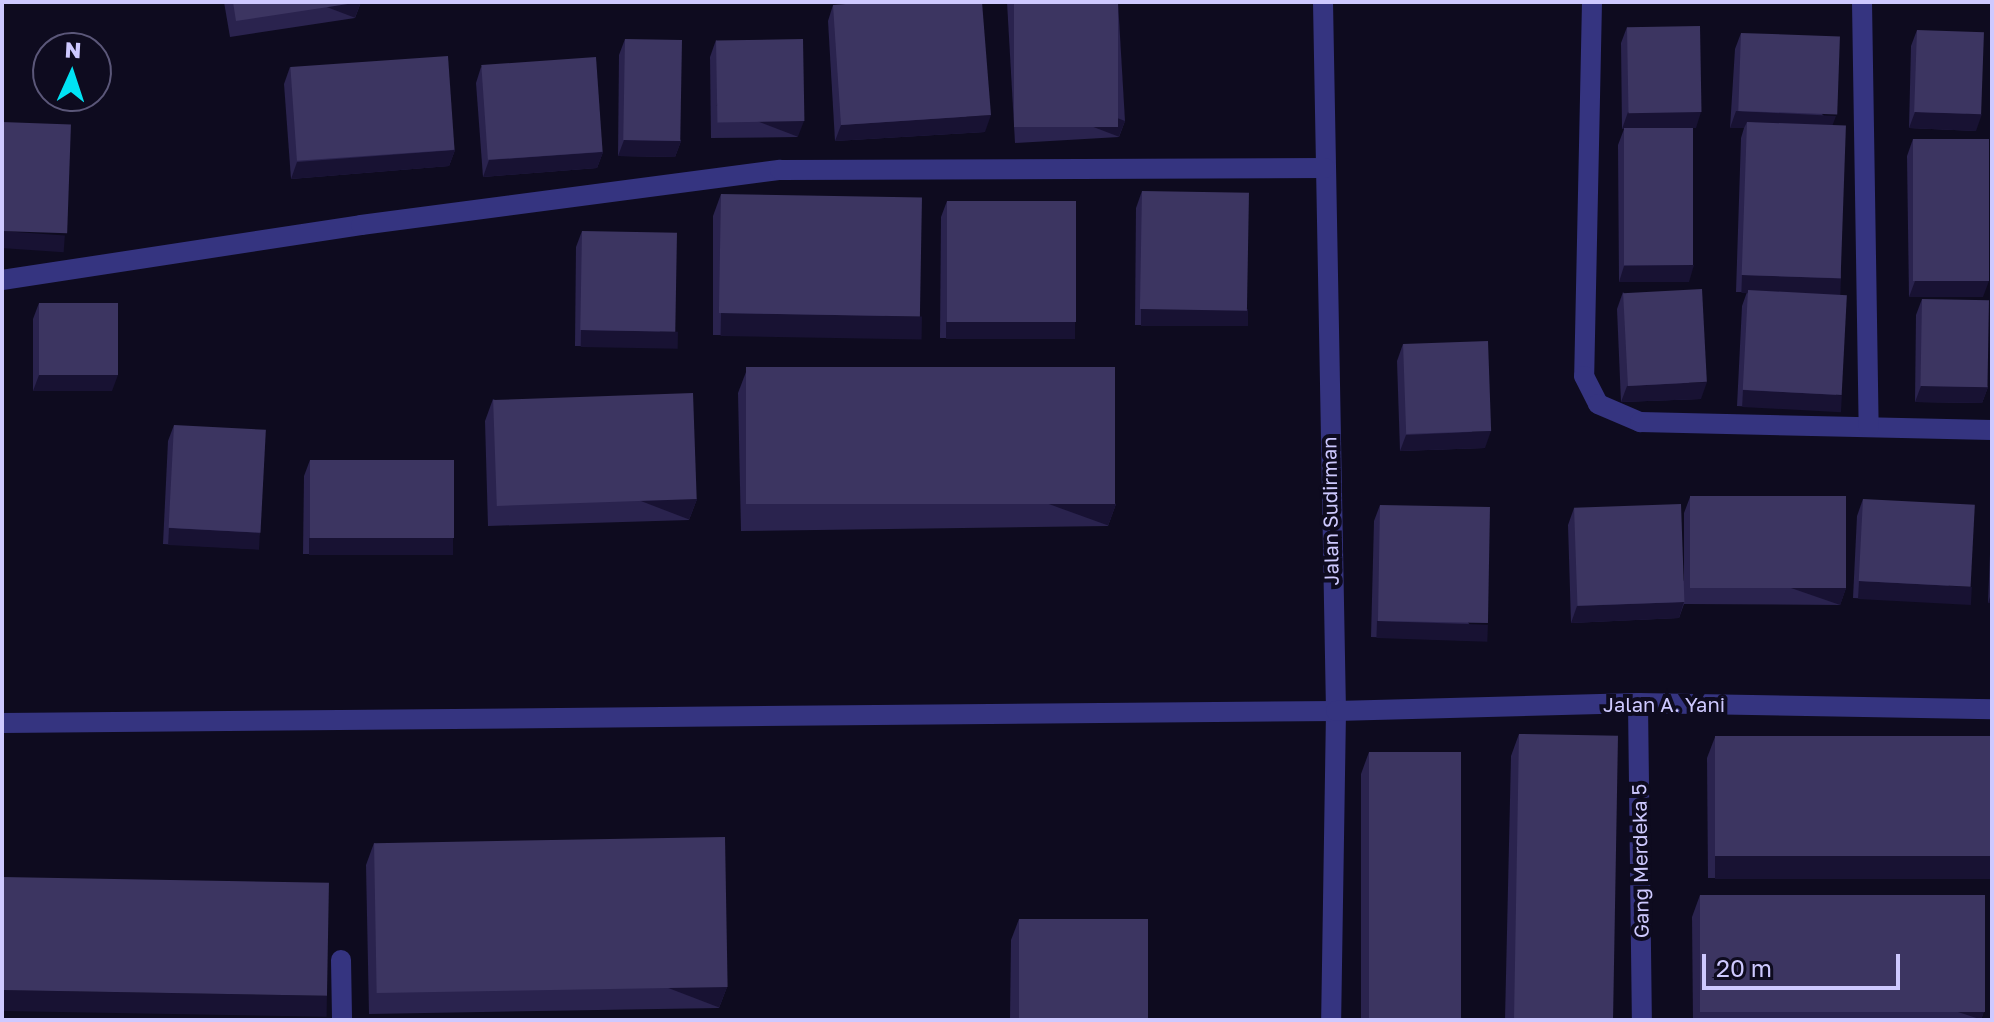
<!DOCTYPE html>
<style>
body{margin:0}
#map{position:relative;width:1994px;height:1022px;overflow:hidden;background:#0e0b1f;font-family:"Golos Text",sans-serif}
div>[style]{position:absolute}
.street>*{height:20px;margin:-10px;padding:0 10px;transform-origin:10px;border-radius:10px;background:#353480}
.wall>*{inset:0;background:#2a234e}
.shaded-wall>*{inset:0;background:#181233;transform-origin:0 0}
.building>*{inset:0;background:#3c3561;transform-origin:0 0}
span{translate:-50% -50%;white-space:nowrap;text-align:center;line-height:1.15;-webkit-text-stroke:8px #0e0b1f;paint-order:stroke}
.street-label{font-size:20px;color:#cec9ff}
.frame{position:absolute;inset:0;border:4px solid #cec9ff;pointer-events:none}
.north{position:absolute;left:32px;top:32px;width:80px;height:80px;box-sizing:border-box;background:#0e0b1f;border:2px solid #5b5779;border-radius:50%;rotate:3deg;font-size:22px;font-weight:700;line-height:32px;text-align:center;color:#cec9ff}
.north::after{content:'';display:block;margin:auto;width:28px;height:36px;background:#00e3f4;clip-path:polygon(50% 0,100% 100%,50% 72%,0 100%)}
.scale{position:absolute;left:1702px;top:954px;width:198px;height:36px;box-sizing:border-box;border:4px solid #cec9ff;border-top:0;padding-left:10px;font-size:24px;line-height:28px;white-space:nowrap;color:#cec9ff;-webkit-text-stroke:6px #0e0b1f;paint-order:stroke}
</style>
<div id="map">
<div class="street">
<i style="left:1323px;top:2px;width:709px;rotate:88.95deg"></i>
<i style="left:1336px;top:711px;width:309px;rotate:90.9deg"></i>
<i style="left:1592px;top:2px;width:374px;rotate:91.2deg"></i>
<i style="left:1584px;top:376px;width:31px;rotate:63deg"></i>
<i style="left:1598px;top:404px;width:46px;rotate:23.2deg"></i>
<i style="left:1640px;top:422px;width:352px;rotate:1.3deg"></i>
<i style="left:1862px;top:2px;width:425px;rotate:89.1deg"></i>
<i style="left:2px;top:280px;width:363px;rotate:-8.7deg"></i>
<i style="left:361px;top:225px;width:423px;rotate:-7.5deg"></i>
<i style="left:780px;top:170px;width:545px;rotate:-0.21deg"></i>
<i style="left:1638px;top:703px;width:317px;rotate:89.3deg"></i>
<i style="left:2px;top:723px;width:1334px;rotate:-0.52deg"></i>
<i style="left:1336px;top:711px;width:302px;rotate:-1.5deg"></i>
<i style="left:1638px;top:703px;width:354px;rotate:1deg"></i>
<i style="left:341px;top:960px;width:60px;rotate:89deg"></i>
</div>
<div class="wall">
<i style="clip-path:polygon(224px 2px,361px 2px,355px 18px,230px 37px)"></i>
<i style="clip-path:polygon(1007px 2px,1118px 2px,1125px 121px,1119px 137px,1015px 143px)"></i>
<i style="clip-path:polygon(833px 5px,985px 132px,835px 141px,828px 21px)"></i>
<i style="clip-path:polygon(1627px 27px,1696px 128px,1693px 128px,1689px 282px,1619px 282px,1618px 145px,1624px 129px,1622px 129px,1621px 43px)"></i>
<i style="clip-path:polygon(1917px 30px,1976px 131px,1909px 128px,1911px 46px)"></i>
<i style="clip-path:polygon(1741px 33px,1832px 124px,1841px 278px,1836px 295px,1836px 411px,1737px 406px,1742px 306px,1747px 292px,1736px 292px,1741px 138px,1744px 128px,1730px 128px,1735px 49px)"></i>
<i style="clip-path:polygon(625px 39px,681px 141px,675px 157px,618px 156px,619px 55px)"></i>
<i style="clip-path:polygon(716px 40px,798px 137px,711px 138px,710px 57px)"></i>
<i style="clip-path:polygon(290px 67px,455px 150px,449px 166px,291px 179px,284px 84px)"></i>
<i style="clip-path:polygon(481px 67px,603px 152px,597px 168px,483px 177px,476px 83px)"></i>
<i style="clip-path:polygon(1913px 139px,1983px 297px,1909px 297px,1907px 156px)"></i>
<i style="clip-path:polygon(1142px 191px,1242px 325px,1135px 325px,1136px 208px)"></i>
<i style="clip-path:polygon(721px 194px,914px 337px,713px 335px,713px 216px)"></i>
<i style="clip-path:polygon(947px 201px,1075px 322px,1069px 338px,940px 338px,941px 217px)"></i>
<i style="clip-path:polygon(582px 231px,672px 347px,575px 346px,576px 247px)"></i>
<i style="clip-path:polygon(1623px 292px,1701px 399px,1621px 402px,1617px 309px)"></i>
<i style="clip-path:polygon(1922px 299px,1988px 387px,1982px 403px,1915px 402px,1916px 315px)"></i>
<i style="clip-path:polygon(39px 303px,112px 391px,33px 391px,33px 319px)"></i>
<i style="clip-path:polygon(1403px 344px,1485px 448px,1400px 451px,1397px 361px)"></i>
<i style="clip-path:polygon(746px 372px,1116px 504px,1108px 526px,741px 531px,738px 393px)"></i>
<i style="clip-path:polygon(493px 399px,697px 499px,689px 520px,488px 526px,485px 421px)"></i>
<i style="clip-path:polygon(174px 425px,260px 533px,254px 549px,163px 544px,168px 441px)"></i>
<i style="clip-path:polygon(310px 460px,447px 555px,303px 554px,304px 476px)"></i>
<i style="clip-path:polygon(1690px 497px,1846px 588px,1840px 605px,1684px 604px,1679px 618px,1571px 623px,1568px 525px,1574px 508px,1684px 581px,1684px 513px)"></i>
<i style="clip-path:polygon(1863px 499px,1966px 603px,1853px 598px,1857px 516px)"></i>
<i style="clip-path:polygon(1380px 505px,1482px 641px,1371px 637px,1374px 521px)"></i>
<i style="clip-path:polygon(1992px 505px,1992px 603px,1988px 603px)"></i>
<i style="clip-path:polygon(1519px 734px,1613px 1020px,1505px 1020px,1511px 756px)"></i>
<i style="clip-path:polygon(1992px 736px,1992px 877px,1708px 878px,1707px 758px,1715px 737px)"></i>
<i style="clip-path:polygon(1369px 752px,1462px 1020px,1361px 1020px,1361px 774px)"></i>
<i style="clip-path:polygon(374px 843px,727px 987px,719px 1008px,369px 1014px,366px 865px)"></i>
<i style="clip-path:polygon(1700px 895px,1984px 1011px,1981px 1020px,1693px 1020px,1692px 917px)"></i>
<i style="clip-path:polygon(1019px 919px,1147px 1020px,1010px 1020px,1011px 940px)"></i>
</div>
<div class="shaded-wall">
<i style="left:361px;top:2px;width:17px;height:126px;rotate:111deg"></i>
<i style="clip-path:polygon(1736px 111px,1836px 116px,1830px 132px,1747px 122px,1744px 128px,1730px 128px)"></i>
<i style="clip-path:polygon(1628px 112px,1701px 112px,1696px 128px,1622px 129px)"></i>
<i style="clip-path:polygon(1915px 112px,1982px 114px,1976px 131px,1909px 128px)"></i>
<i style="clip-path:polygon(991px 115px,985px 132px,835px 141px,841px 125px)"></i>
<i style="left:804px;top:121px;width:17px;height:87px;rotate:111deg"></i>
<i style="left:1125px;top:121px;width:17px;height:104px;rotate:111deg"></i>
<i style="clip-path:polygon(624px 140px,681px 141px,675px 157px,618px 156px)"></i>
<i style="clip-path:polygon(455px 150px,449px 166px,291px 179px,297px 162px)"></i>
<i style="clip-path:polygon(603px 152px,597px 168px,483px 177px,489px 160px)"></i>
<i style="left:2px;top:231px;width:63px;height:17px;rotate:4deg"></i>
<i style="clip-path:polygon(1694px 265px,1689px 282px,1619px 282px,1624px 266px)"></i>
<i style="left:1742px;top:275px;width:99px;height:18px;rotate:2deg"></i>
<i style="clip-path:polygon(1915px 281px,1989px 281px,1983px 297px,1909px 297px)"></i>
<i style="left:1141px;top:309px;width:107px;height:17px"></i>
<i style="left:721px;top:313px;width:201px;height:23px;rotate:1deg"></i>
<i style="left:946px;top:322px;width:129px;height:17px"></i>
<i style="left:581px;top:330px;width:97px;height:17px;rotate:1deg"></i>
<i style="clip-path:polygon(39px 375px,118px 375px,112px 391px,33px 391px)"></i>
<i style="clip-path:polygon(1707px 382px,1701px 399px,1621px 402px,1627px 386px)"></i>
<i style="clip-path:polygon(1921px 386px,1988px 387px,1982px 403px,1915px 402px)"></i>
<i style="left:1743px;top:390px;width:99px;height:17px;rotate:3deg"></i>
<i style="clip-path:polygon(1491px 431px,1485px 448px,1400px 451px,1406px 435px)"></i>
<i style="left:697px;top:499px;width:22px;height:201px;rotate:111deg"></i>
<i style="left:1116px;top:504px;width:23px;height:367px;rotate:110deg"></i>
<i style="left:169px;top:528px;width:91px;height:17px;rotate:3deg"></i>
<i style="left:309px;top:538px;width:144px;height:17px"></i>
<i style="left:1859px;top:581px;width:113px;height:18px;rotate:3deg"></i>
<i style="left:1846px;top:588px;width:18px;height:156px;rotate:109deg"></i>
<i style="clip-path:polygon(1992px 591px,1992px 603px,1988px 603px)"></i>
<i style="clip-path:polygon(1684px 602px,1679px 618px,1571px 623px,1577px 606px)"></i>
<i style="left:1377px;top:621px;width:111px;height:17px;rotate:2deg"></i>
<i style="left:1715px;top:856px;width:277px;height:23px"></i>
<i style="left:727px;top:987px;width:22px;height:350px;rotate:111deg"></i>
<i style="left:2px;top:990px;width:325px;height:21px;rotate:1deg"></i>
<i style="left:1984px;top:1011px;width:9px;height:283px;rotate:108deg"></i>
</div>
<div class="building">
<i style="clip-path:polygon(233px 2px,361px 2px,236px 21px)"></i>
<i style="clip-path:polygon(871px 2px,982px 2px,991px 115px,841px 125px,833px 5px)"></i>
<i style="left:1014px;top:2px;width:104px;height:125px"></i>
<i style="left:1700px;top:26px;width:86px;height:73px;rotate:89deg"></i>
<i style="left:1917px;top:30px;width:67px;height:82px;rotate:2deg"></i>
<i style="left:1741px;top:33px;width:99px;height:78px;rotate:2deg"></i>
<i style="left:625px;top:39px;width:57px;height:101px;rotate:1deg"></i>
<i style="left:803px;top:39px;width:82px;height:87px;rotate:89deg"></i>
<i style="left:448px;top:56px;width:94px;height:158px;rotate:86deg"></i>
<i style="left:596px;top:57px;width:95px;height:115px;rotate:86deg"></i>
<i style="left:2px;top:122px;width:69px;height:109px;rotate:2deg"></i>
<i style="left:1747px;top:122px;width:99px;height:153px;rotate:2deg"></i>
<i style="left:1693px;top:128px;width:137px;height:69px;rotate:90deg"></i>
<i style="left:1913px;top:139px;width:76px;height:142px"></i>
<i style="left:1142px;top:191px;width:107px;height:118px;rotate:1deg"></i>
<i style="left:721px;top:194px;width:201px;height:119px;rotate:1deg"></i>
<i style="left:947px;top:201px;width:129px;height:121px"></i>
<i style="left:582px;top:231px;width:95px;height:99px;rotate:1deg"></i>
<i style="left:1702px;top:289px;width:93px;height:79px;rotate:87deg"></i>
<i style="left:1748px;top:290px;width:99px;height:100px;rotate:3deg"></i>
<i style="left:1922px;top:299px;width:67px;height:87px;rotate:1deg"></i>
<i style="left:39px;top:303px;width:79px;height:72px"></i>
<i style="left:1488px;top:341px;width:90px;height:85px;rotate:88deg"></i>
<i style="left:1115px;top:367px;width:137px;height:369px;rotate:90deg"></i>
<i style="left:693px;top:393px;width:106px;height:200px;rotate:88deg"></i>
<i style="left:174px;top:425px;width:92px;height:103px;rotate:3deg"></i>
<i style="left:310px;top:460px;width:144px;height:78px"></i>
<i style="left:1846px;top:496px;width:92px;height:156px;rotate:90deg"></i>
<i style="left:1863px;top:499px;width:112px;height:82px;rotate:3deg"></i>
<i style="left:1681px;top:504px;width:98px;height:107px;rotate:88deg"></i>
<i style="left:1380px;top:505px;width:110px;height:116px;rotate:1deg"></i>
<i style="left:1519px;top:734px;width:99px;height:286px;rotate:1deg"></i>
<i style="left:1992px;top:736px;width:120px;height:277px;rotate:90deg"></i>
<i style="left:1369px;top:752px;width:92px;height:268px"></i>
<i style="left:725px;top:837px;width:150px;height:351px;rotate:89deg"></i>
<i style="left:2px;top:877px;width:327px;height:113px;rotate:1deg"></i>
<i style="left:1700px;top:895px;width:285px;height:117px"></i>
<i style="left:1019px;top:919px;width:129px;height:101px"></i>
</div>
<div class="street-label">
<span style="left:1330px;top:511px;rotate:-91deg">Jalan Sudirman</span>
<span style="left:1664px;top:704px">Jalan A. Yani</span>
<span style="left:1640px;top:861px;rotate:-91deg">Gang Merdeka 5</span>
</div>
<div class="frame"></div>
<div class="north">N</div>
<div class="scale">20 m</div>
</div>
